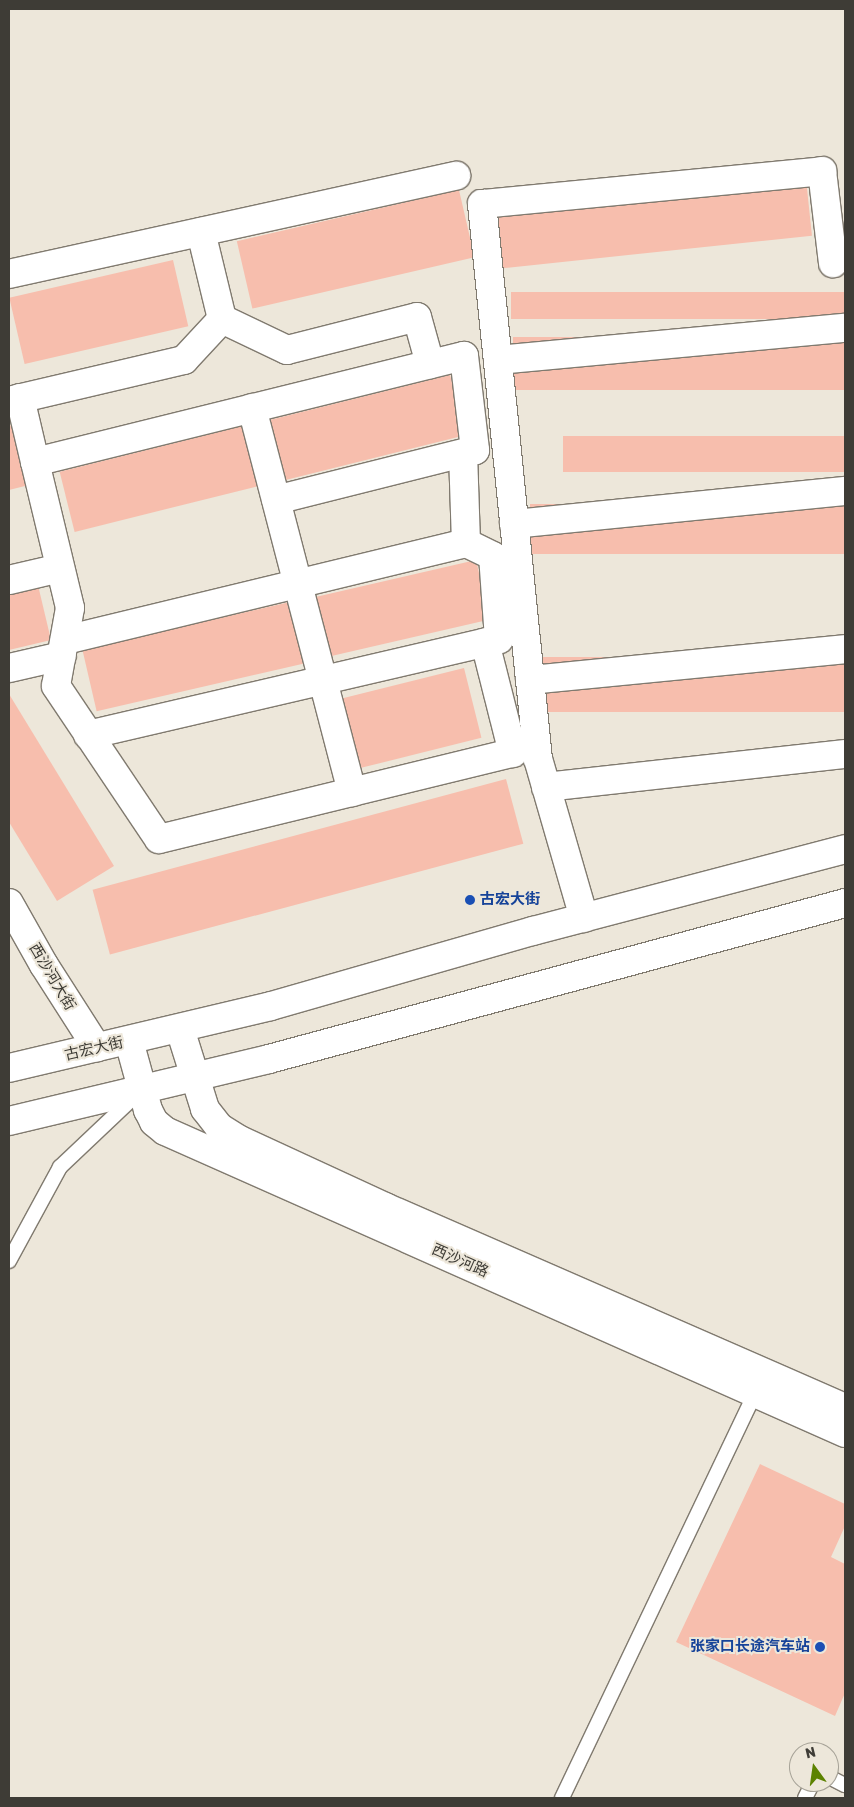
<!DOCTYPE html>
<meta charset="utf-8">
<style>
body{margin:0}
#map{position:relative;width:854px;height:1807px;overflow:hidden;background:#ede7da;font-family:Rubik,"Noto Sans SC",sans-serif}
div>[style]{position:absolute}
.building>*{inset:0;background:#f7bead;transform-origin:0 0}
.roads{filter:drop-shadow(1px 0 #807a6f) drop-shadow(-1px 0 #807a6f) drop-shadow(0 1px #807a6f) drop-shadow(0 -1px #807a6f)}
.service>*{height:14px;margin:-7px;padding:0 7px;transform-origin:7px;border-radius:7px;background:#fff}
.minor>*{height:28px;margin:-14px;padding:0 14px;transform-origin:14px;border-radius:14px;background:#fff}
.tertiary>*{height:28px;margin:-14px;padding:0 14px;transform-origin:14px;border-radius:14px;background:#fff}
.primary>*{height:28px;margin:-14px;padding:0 14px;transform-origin:14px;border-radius:14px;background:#fff}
.dots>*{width:14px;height:14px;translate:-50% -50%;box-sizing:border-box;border:2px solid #ede7da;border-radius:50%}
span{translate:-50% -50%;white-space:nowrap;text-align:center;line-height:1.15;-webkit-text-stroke:4px #ede7da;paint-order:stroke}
.transit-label{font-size:15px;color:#164399;font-weight:700}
.left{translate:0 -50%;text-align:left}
.right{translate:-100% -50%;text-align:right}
.street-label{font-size:15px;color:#3e3c36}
.frame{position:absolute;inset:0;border:10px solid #3e3c36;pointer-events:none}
.north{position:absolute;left:789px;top:1742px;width:50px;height:50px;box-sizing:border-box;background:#ede7da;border:1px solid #a7a398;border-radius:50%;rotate:346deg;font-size:14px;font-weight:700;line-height:20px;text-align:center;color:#3e3c36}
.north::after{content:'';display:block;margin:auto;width:18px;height:22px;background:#5c8200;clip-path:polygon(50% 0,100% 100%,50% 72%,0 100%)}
</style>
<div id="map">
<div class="building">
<i style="left:806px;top:179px;width:57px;height:319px;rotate:84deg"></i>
<i style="left:459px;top:190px;width:69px;height:228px;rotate:77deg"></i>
<i style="left:173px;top:260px;width:68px;height:168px;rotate:77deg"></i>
<i style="left:845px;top:292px;width:27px;height:334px;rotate:90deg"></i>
<i style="left:845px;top:337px;width:53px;height:332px;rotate:90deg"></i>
<i style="left:450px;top:375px;width:62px;height:189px;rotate:76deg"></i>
<i style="clip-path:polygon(14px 425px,29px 485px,9px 490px,9px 426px)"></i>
<i style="left:243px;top:426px;width:62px;height:189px;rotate:76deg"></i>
<i style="left:845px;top:436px;width:36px;height:282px;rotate:90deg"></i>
<i style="left:845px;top:504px;width:50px;height:315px;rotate:90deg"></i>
<i style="left:476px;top:560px;width:61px;height:168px;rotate:77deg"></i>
<i style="clip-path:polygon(37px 581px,51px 640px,9px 650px,9px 587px)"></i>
<i style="left:290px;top:602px;width:63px;height:213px;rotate:77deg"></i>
<i style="left:845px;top:657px;width:55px;height:306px;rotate:90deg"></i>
<i style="left:464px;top:668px;width:72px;height:127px;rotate:76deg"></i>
<i style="clip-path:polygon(9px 694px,114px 866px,57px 901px,9px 822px)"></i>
<i style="left:506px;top:779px;width:67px;height:428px;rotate:75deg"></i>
<i style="clip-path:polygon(760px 1464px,845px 1504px,845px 1526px,831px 1557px,845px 1564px,845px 1693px,835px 1716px,676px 1642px)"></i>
</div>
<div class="roads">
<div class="service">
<i style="left:9px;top:1261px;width:107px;rotate:-61.5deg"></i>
<i style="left:60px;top:1167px;width:103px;rotate:-43.4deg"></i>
<i style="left:829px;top:1777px;width:18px;rotate:27deg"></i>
<i style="left:562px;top:1798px;width:453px;rotate:-64.5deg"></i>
<i style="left:805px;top:1798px;width:18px;rotate:-63deg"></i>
</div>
<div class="minor">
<i style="left:201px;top:232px;width:89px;rotate:76.4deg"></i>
<i style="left:9px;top:274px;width:458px;rotate:-12.4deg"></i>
<i style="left:498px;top:360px;width:348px;rotate:-5.3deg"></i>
<i style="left:20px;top:398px;width:66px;rotate:76.8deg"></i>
<i style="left:35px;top:462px;width:442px;rotate:-13.9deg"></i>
<i style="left:464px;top:356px;width:95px;rotate:83.3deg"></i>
<i style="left:475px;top:450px;width:205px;rotate:165.9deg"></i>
<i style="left:9px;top:401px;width:180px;rotate:-13.2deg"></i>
<i style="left:184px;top:360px;width:56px;rotate:-47.2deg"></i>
<i style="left:222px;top:319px;width:72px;rotate:25.5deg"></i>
<i style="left:287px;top:350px;width:134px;rotate:-14.2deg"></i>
<i style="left:417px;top:317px;width:49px;rotate:74.5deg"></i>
<i style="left:252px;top:408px;width:397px;rotate:75.4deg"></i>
<i style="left:35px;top:462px;width:150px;rotate:76.5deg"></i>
<i style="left:70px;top:608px;width:79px;rotate:100.2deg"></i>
<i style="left:56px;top:686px;width:184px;rotate:56.1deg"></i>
<i style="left:159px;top:839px;width:364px;rotate:-13.7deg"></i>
<i style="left:513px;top:753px;width:114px;rotate:-104.2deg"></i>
<i style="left:514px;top:524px;width:333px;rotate:-5.7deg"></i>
<i style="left:9px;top:580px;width:52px;rotate:-13.2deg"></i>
<i style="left:65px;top:640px;width:413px;rotate:-13.6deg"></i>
<i style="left:466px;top:543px;width:89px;rotate:-91.9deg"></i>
<i style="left:9px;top:668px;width:54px;rotate:-12.8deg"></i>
<i style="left:530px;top:680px;width:317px;rotate:-5.6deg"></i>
<i style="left:88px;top:735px;width:422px;rotate:-13.1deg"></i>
<i style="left:499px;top:639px;width:83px;rotate:-94.1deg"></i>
<i style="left:493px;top:556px;width:30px;rotate:-154deg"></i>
<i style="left:546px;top:787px;width:301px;rotate:-6.3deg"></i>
<i style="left:584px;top:918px;width:166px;rotate:-106.1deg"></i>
<i style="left:538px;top:759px;width:558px;rotate:-95.76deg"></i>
<i style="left:482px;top:204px;width:342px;rotate:-5.5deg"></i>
<i style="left:822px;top:171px;width:93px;rotate:83.2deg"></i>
</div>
<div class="tertiary">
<i style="left:9px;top:903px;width:71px;rotate:60.6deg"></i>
<i style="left:44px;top:965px;width:98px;rotate:57.4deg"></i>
<i style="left:180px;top:1029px;width:84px;rotate:72.6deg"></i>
<i style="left:205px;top:1109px;width:23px;rotate:52deg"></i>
<i style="left:219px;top:1127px;width:25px;rotate:32deg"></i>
<i style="left:240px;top:1140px;width:160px;rotate:24.8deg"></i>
<i style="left:385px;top:1207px;width:502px;rotate:23.6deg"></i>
<i style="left:129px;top:1041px;width:72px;rotate:74.6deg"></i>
<i style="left:148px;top:1110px;width:13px;rotate:63deg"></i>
<i style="left:154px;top:1122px;width:14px;rotate:39deg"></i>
<i style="left:165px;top:1131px;width:744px;rotate:23.95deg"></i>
</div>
<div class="primary">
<i style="left:9px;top:1068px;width:269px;rotate:-13.3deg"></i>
<i style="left:271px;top:1006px;width:273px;rotate:-16deg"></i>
<i style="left:533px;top:931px;width:323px;rotate:-14.7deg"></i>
<i style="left:9px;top:1121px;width:267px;rotate:-13.4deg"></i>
<i style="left:269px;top:1059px;width:597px;rotate:-15.15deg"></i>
</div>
</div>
<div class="dots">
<i style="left:470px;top:900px;background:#1a4fb4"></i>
<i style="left:820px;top:1647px;background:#1a4fb4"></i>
</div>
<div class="transit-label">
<span class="left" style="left:480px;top:900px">古宏大街</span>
<span class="right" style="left:810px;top:1647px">张家口长途汽车站</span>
</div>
<div class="street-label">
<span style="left:52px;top:977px;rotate:59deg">西沙河大街</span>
<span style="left:94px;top:1049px;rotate:-13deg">古宏大街</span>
<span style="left:460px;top:1261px;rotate:24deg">西沙河路</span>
</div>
<div class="frame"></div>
<div class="north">N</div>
</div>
